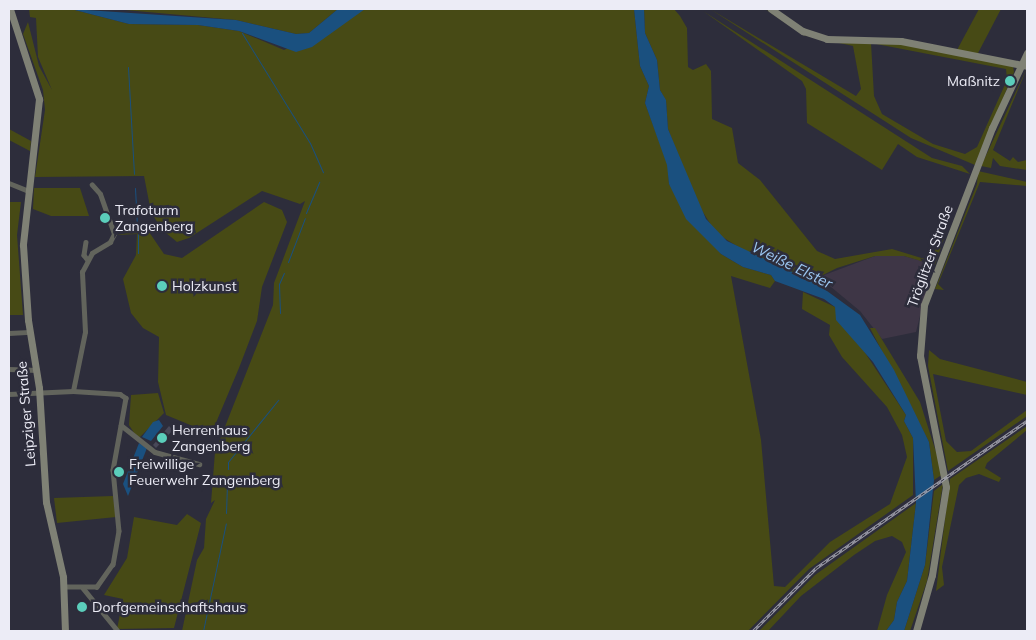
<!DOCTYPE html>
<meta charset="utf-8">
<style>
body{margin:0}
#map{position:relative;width:1036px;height:640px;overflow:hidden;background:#2d2d3b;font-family:Mulish,sans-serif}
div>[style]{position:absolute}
.industrial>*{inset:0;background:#3e3646}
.green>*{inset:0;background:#474a15}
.water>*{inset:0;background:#1a507f}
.stream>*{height:1px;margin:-0.5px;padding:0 0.5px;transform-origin:0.5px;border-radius:0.5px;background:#1a507f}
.building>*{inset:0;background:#484858}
.street>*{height:4.5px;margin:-2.25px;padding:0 2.25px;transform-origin:2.25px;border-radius:2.25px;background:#62645c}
.secondary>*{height:7px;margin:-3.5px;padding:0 3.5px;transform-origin:3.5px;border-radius:3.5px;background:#7f8175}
.rail>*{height:3px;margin-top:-1.5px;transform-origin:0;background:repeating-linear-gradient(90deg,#2d2d3b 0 4px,#9e9eaa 0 8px);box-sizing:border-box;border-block:1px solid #9e9eaa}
.dots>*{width:14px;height:14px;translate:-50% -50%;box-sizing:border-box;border:2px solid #2d2d3b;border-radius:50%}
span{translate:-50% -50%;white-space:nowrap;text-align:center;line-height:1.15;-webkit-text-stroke:5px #2d2d3b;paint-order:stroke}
.poi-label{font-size:14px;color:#ececf6}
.right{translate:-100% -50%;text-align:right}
.left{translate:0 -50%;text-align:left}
.street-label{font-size:14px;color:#ececf6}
.water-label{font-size:15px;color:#9cc7f2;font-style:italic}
.frame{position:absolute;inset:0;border:10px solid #ececf6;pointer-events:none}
</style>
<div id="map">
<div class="industrial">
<i style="clip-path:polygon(875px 256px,904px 256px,933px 264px,916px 332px,882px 339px,860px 311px,819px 277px)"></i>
</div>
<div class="green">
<i style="clip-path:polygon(29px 9px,71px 9px,129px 24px,198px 25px,239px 31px,284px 50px,365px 9px,634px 9px,640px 66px,649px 86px,645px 103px,668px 165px,669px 184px,721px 254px,743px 267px,771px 275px,775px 281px,770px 288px,731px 276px,761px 440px,774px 586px,785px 587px,830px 542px,890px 504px,907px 457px,902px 435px,887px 407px,842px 357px,829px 335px,830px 325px,802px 309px,803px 292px,835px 307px,906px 415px,904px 421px,913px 438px,913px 495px,809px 569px,748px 631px,182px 631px,197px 560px,204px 548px,206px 519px,215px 500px,211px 503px,215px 452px,273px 305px,274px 283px,305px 201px,300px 204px,262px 191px,189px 238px,177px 242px,160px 228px,168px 225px,159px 225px,151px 212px,144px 176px,35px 177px,45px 110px,43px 90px,23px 34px,28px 22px,39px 66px,52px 90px,38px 57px,36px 18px,30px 17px)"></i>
<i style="clip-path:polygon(114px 9px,338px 9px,309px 33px,296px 34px,236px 20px)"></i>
<i style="clip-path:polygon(644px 9px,674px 9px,680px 16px,687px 28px,688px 67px,693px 70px,706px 64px,711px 71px,712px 119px,732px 128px,738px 163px,760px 180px,817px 251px,835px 259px,892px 249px,928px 260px,944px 238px,935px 265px,904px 256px,875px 256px,837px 268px,819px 277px,816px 283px,748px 253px,716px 233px,696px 201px,668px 129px,666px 101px,660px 90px,657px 60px,645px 33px)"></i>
<i style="clip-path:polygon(evenodd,710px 9px,856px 96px,861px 89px,853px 46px,803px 35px,765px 9px,813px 36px,901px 42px,1013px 66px,1014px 72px,975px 165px,911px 138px,710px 9px,871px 43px,1006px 69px,1007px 80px,977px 147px,965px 154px,933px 144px,882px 114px,874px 96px,871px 43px)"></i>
<i style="clip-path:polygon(979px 9px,1001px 9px,977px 55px,957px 50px)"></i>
<i style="clip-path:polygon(703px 11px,932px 158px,962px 166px,970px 174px,917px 157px,898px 144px,882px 170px,807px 123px,806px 89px,802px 81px)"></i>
<i style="clip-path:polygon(1027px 68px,993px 150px,1010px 161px,1013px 157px,1018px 162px,1027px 160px,1027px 170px,1000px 166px,993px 158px,991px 168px,981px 166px)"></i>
<i style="clip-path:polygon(9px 129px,31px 141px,30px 151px,9px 140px)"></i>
<i style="clip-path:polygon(978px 171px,1027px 182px,1027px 186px,980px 182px,938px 284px,944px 290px,935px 289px,977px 184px)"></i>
<i style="clip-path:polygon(34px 188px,80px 188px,89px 216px,51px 216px,33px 209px)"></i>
<i style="clip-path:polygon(9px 202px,21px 202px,17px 235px,23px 315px,9px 315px)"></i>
<i style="clip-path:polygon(264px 202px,282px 210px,287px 222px,262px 287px,257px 321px,239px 368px,215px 425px,200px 429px,166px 415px,158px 382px,159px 337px,143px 328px,131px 313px,123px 279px,136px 255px,137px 234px,117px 235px,147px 229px,164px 254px,182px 258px)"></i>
<i style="clip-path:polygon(870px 328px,875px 328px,920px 402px,943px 474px,934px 480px,929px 442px)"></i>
<i style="clip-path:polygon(929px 350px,940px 359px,1027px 382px,1027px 395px,933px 374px,946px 441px,957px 452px,971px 451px,1027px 410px,1027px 416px,948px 471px,928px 366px)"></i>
<i style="clip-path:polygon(158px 393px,164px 413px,140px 437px,136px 436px,129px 425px,131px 395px)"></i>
<i style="clip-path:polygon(1027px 426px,1027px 430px,987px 463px,985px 468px,1001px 478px,999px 482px,979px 474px,966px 478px,959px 485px,942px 567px,944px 585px,936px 591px,950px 479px)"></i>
<i style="clip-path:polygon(943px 484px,927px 581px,910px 631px,904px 631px,925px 565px,934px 491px)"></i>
<i style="clip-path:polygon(113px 496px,116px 517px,57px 523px,54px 498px)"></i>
<i style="clip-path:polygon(916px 503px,907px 581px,897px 602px,894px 620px,886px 631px,877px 631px,887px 595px,906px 552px,902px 542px,892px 536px,875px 541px,854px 555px,801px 596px,768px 631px,759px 631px,815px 575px)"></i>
<i style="clip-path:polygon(187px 514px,201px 523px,174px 628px,117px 629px,123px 599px,104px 595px,127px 558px,134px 517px,177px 525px)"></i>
</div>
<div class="water">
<i style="clip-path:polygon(71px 9px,236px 20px,296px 34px,309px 33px,338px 9px,365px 9px,312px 47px,296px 52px,239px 31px,198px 25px,129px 24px)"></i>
<i style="clip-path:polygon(634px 9px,644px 9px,645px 33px,657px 60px,660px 90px,666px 100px,668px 129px,706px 219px,727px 241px,816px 283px,860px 315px,894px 370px,929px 442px,934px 480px,925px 565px,904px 631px,886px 631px,894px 620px,897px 602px,907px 581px,916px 503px,913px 438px,904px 421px,906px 415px,873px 362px,836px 320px,835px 307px,824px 299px,775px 281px,771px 275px,743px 267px,721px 254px,686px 219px,669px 184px,667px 165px,645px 103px,649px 86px,640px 66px)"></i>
<i style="clip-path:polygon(159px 420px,163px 426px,151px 441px,142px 437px,153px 422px)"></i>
<i style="clip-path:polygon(139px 443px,147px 448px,128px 496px,123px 484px)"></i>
</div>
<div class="stream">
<i style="left:242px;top:33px;width:129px;rotate:58.3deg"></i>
<i style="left:310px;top:143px;width:32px;rotate:66deg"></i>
<i style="left:128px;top:67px;width:107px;rotate:86.8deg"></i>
<i style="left:135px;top:188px;width:37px;rotate:87deg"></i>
<i style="left:306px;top:213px;width:34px;rotate:-67deg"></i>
<i style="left:138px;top:231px;width:22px;rotate:90deg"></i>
<i style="left:288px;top:262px;width:47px;rotate:-68.9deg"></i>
<i style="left:280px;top:313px;width:29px;rotate:-92deg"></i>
<i style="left:279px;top:284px;width:12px;rotate:-66deg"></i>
<i style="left:228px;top:469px;width:7px;rotate:-90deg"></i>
<i style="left:228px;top:462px;width:80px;rotate:-51.1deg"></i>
<i style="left:226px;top:513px;width:34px;rotate:-88deg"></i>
<i style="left:203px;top:631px;width:110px;rotate:-78deg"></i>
</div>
<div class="building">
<i style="clip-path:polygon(169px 426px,173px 430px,156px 448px,153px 445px)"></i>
</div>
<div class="street">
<i style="left:9px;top:183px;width:22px;rotate:22deg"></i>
<i style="left:86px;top:242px;width:13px;rotate:99deg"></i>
<i style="left:84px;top:255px;width:5px;rotate:53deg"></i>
<i style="left:9px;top:333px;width:21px;rotate:-3deg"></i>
<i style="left:9px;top:369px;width:28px;rotate:2deg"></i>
<i style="left:73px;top:391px;width:60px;rotate:-78.5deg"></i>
<i style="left:85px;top:332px;width:60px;rotate:-92.9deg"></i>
<i style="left:82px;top:272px;width:21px;rotate:-62deg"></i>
<i style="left:92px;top:253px;width:21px;rotate:-31deg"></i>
<i style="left:110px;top:242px;width:9px;rotate:-63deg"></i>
<i style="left:114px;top:234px;width:42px;rotate:-109.3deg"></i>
<i style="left:100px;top:194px;width:12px;rotate:-132deg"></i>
<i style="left:9px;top:394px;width:64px;rotate:-2.7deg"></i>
<i style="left:73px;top:391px;width:47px;rotate:3.7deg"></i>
<i style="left:120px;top:394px;width:7px;rotate:34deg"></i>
<i style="left:126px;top:398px;width:73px;rotate:100.2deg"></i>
<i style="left:113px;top:470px;width:61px;rotate:84.4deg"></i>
<i style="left:119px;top:531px;width:34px;rotate:100deg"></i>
<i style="left:113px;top:564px;width:28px;rotate:125deg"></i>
<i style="left:97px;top:587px;width:33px;rotate:180deg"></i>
<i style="left:121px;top:425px;width:43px;rotate:38.5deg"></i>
<i style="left:155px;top:452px;width:46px;rotate:15.3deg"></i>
<i style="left:83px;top:588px;width:55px;rotate:50.9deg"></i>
</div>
<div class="secondary">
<i style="left:10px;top:9px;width:95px;rotate:72.1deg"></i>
<i style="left:39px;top:99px;width:147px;rotate:96.3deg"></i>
<i style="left:23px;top:245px;width:75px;rotate:86.2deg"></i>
<i style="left:28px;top:320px;width:69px;rotate:80.8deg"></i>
<i style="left:39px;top:388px;width:114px;rotate:86.5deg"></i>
<i style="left:46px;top:502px;width:77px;rotate:77.2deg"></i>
<i style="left:63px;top:577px;width:54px;rotate:87.9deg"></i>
<i style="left:771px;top:9px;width:39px;rotate:35deg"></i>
<i style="left:803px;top:31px;width:25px;rotate:18deg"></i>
<i style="left:827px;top:39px;width:74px;rotate:1.5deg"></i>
<i style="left:901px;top:41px;width:128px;rotate:11.2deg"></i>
<i style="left:916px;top:631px;width:58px;rotate:-74.1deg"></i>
<i style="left:932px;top:575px;width:89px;rotate:-81deg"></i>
<i style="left:946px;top:487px;width:134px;rotate:-101.2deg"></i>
<i style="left:920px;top:356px;width:51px;rotate:-85.5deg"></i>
<i style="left:924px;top:305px;width:190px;rotate:-69deg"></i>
<i style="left:992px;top:128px;width:83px;rotate:-65deg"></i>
</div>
<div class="rail">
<i style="left:753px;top:631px;width:89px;rotate:-45deg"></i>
<i style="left:816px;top:568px;width:257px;rotate:-34.9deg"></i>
</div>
<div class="dots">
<i style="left:1010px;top:81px;background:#5bcebb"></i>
<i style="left:105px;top:218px;background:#5bcebb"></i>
<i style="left:162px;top:286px;background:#5bcebb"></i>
<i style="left:162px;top:438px;background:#5bcebb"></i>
<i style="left:119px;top:472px;background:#5bcebb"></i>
<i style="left:82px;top:607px;background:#5bcebb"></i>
</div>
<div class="poi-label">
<span class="right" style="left:1000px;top:81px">Maßnitz</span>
<span class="left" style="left:115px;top:218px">Trafoturm<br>Zangenberg</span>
<span class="left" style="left:172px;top:286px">Holzkunst</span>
<span class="left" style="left:172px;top:438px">Herrenhaus<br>Zangenberg</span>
<span class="left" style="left:129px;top:472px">Freiwillige<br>Feuerwehr Zangenberg</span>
<span class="left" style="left:92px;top:607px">Dorfgemeinschaftshaus</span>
</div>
<div class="street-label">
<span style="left:930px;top:256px;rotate:-70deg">Tröglitzer Straße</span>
<span style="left:26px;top:414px;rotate:-95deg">Leipziger Straße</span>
</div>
<div class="water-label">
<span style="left:792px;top:265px;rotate:26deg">Weiße Elster</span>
</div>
<div class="frame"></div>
</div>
